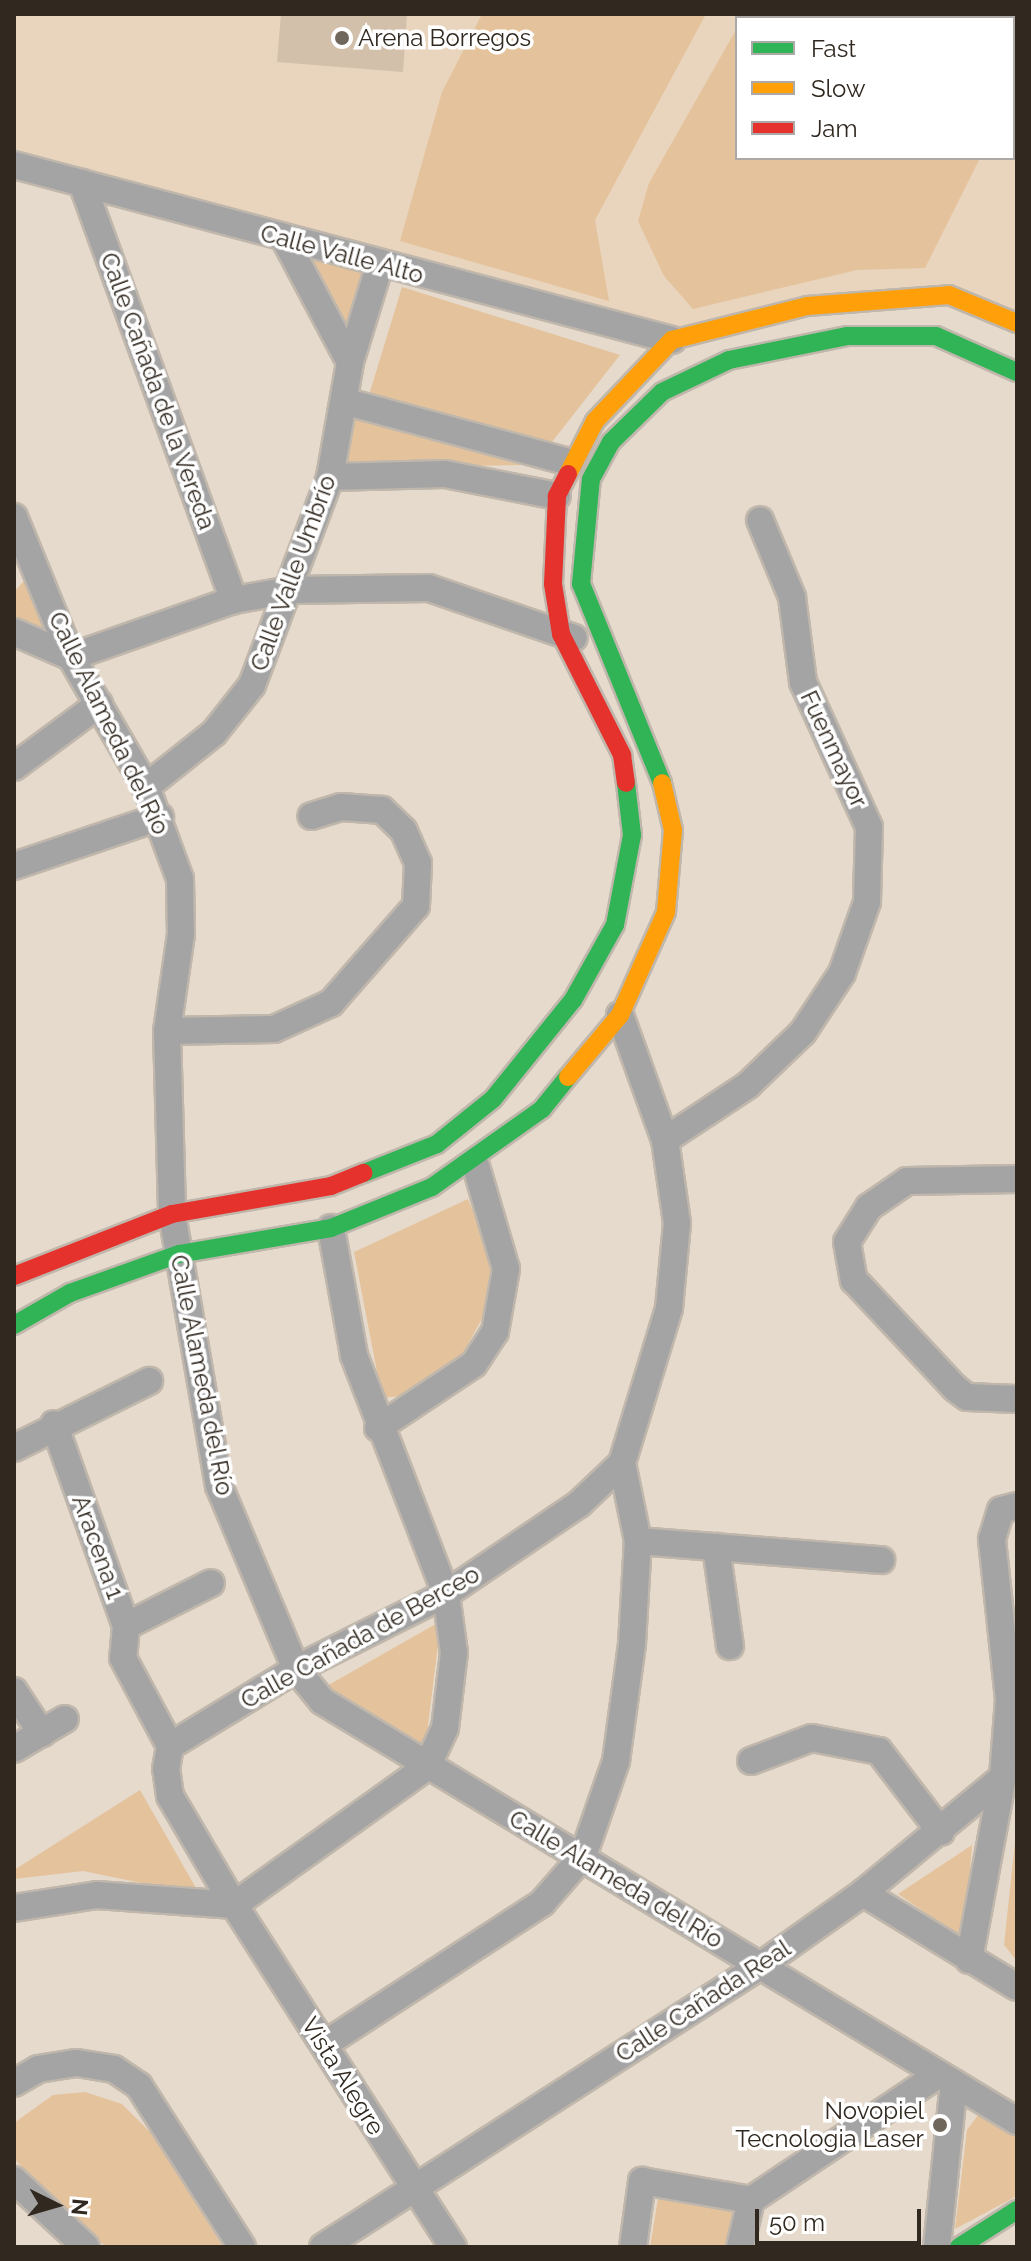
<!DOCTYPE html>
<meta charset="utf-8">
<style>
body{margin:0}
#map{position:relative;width:1031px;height:2261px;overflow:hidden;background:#e6dacc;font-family:Raleway,sans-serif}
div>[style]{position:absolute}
.built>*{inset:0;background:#e9d4bd}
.green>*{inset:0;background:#e4c39c}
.building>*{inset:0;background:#d2c0ab}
.roads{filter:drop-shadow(2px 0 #c0b7ac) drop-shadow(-2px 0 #c0b7ac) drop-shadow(0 2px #c0b7ac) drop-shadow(0 -2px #c0b7ac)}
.street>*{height:26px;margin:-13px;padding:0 13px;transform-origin:13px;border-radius:13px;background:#a5a4a5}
.fast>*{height:18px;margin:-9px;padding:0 9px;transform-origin:9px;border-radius:9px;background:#30b455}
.slow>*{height:18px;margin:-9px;padding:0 9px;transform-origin:9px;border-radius:9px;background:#ff9f0a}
.jam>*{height:18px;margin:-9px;padding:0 9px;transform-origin:9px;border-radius:9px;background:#e5322d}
.dots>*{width:22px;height:22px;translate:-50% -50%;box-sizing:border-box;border:4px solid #fff;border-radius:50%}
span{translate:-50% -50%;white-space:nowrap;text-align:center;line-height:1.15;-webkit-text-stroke:7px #fff;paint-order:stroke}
.poi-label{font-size:24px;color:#312920}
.left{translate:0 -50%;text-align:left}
.right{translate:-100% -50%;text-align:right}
.street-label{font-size:24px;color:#312920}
.frame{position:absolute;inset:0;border:16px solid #312920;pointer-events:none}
.legend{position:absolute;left:735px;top:16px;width:280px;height:144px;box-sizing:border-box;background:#fff;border:2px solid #ada9a6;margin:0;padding:10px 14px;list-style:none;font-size:24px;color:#312920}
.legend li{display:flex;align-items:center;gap:16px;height:40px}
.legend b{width:40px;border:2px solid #ada9a6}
.north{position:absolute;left:16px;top:2165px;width:80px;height:80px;-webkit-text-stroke:6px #fff;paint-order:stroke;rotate:95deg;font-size:22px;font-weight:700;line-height:32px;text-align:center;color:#312920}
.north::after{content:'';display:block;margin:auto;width:28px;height:36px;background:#312920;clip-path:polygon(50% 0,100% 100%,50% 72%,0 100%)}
.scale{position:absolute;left:755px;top:2209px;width:166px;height:36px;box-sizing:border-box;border:4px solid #312920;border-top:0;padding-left:10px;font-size:24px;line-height:28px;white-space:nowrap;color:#312920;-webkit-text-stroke:6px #fff;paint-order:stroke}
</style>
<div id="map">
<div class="built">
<i style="clip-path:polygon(evenodd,14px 14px,1017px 14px,1017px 317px,947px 290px,671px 329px,14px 149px,14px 14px,737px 18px,1013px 18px,1013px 158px,737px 158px,737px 18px)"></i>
</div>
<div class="green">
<i style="clip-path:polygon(482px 14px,706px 14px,595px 220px,609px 301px,400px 241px,442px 92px)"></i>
<i style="clip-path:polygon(745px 14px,1017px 14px,1017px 82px,1013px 91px,1013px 18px)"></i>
<i style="clip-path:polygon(737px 28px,737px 158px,980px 158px,925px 268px,857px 270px,693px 309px,664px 276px,638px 221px,649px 183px)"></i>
<i style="clip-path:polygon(299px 250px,368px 270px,351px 336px)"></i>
<i style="clip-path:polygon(402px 287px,620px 355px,552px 442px,513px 439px,369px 395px)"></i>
<i style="clip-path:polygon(352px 418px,522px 465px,337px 468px)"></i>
<i style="clip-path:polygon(24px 581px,48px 641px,14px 628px,14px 592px)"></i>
<i style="clip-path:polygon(468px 1199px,492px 1257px,484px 1315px,461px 1357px,401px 1396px,382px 1398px,354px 1252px)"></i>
<i style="clip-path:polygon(441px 1621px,424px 1757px,325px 1687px)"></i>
<i style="clip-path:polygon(140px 1790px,200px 1895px,83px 1871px,14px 1879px,14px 1870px)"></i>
<i style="clip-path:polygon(1017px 1823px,1017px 1961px,1004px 1945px)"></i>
<i style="clip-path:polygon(972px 1845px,965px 1940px,898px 1894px)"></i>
<i style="clip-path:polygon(85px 2092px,122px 2104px,155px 2137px,223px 2247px,107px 2247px,70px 2221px,14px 2158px,14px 2123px,53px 2095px)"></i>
<i style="clip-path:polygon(978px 2115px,1017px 2135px,1017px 2196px,955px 2229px,967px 2130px)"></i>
<i style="clip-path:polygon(658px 2198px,738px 2212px,732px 2247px,650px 2247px)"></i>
</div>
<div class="building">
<i style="clip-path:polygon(281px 14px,407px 14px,403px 72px,277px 62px)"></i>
</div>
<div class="roads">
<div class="street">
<i style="left:14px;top:165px;width:681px;rotate:14.89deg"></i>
<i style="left:82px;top:183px;width:444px;rotate:70deg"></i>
<i style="left:284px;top:238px;width:140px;rotate:62deg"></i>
<i style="left:347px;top:402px;width:231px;rotate:15.1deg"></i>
<i style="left:330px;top:477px;width:115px;rotate:-1.5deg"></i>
<i style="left:445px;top:474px;width:114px;rotate:11.1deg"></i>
<i style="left:14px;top:517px;width:151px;rotate:67.8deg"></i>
<i style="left:71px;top:657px;width:150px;rotate:60deg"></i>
<i style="left:146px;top:787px;width:98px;rotate:69.7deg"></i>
<i style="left:180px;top:879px;width:55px;rotate:89deg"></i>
<i style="left:181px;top:934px;width:98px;rotate:98.2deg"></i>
<i style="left:167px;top:1031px;width:183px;rotate:88.4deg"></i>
<i style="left:172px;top:1214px;width:276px;rotate:80.2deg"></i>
<i style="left:219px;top:1486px;width:199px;rotate:67.2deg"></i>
<i style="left:296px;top:1669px;width:41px;rotate:50.9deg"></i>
<i style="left:322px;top:1701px;width:812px;rotate:31.15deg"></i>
<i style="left:14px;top:632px;width:62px;rotate:23.7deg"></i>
<i style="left:71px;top:657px;width:173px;rotate:-19.3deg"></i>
<i style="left:234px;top:600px;width:57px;rotate:-10.1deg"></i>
<i style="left:290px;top:590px;width:139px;rotate:-0.8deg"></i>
<i style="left:429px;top:588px;width:153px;rotate:19deg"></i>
<i style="left:14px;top:767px;width:106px;rotate:-36.5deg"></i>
<i style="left:146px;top:787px;width:87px;rotate:-38.5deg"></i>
<i style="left:214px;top:733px;width:61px;rotate:-51.6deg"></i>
<i style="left:252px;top:685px;width:222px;rotate:-69.4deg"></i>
<i style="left:330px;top:477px;width:117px;rotate:-80.1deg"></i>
<i style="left:350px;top:362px;width:102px;rotate:-73deg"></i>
<i style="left:14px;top:866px;width:154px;rotate:-18.6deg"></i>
<i style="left:167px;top:1031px;width:107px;rotate:-1.1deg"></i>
<i style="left:274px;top:1029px;width:63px;rotate:-24.5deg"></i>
<i style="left:331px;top:1003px;width:129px;rotate:-48.8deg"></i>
<i style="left:416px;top:906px;width:43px;rotate:-87.3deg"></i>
<i style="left:418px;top:863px;width:36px;rotate:-114deg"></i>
<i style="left:403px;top:830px;width:29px;rotate:-136deg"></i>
<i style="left:382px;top:810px;width:41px;rotate:-175.8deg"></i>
<i style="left:341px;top:807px;width:31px;rotate:163deg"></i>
<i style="left:665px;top:1140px;width:100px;rotate:-33.5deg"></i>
<i style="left:748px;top:1085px;width:76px;rotate:-43.9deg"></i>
<i style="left:803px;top:1032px;width:71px;rotate:-56.5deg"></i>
<i style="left:842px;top:973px;width:75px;rotate:-70.6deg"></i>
<i style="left:867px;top:902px;width:75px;rotate:-88.5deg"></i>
<i style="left:869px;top:827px;width:159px;rotate:-114.5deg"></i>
<i style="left:803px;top:682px;width:86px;rotate:-97.4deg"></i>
<i style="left:792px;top:597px;width:83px;rotate:-112.6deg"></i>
<i style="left:1017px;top:1179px;width:110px;rotate:179deg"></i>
<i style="left:907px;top:1181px;width:46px;rotate:145.6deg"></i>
<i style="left:869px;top:1207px;width:41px;rotate:122.2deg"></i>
<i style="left:847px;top:1242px;width:39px;rotate:80deg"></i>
<i style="left:854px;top:1280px;width:148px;rotate:46.9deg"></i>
<i style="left:955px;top:1388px;width:15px;rotate:37deg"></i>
<i style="left:967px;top:1397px;width:50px;rotate:2.3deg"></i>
<i style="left:54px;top:1424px;width:214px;rotate:70.4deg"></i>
<i style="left:126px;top:1626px;width:32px;rotate:95deg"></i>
<i style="left:123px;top:1658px;width:100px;rotate:61.9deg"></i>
<i style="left:378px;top:1428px;width:115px;rotate:-33.7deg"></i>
<i style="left:474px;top:1364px;width:38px;rotate:-57deg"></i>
<i style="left:495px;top:1332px;width:64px;rotate:-80.1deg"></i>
<i style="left:506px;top:1269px;width:110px;rotate:-106.3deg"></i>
<i style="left:14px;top:1448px;width:151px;rotate:-26.4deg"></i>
<i style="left:638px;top:1541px;width:244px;rotate:4.5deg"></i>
<i style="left:716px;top:1547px;width:100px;rotate:82deg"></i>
<i style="left:126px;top:1626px;width:95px;rotate:-26.8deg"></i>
<i style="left:14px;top:1691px;width:51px;rotate:56.9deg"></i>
<i style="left:14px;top:1749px;width:59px;rotate:-30.5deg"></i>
<i style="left:751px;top:1761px;width:65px;rotate:-20.7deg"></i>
<i style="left:812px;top:1738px;width:68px;rotate:11deg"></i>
<i style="left:879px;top:1751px;width:102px;rotate:52.6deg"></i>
<i style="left:863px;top:1893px;width:180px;rotate:31.4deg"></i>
<i style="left:234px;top:1905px;width:237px;rotate:-35.6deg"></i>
<i style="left:427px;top:1767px;width:43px;rotate:-65.2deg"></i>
<i style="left:445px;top:1728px;width:76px;rotate:-83.2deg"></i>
<i style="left:454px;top:1653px;width:60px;rotate:-97.7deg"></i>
<i style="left:446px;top:1594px;width:256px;rotate:-111.1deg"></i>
<i style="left:354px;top:1355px;width:129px;rotate:-100.3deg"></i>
<i style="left:14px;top:1908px;width:84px;rotate:-8.9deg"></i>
<i style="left:97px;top:1895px;width:137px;rotate:4.2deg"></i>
<i style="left:969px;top:1960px;width:186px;rotate:-79.5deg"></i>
<i style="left:1003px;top:1777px;width:78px;rotate:-85.6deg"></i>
<i style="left:1009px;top:1699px;width:161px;rotate:-96.1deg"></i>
<i style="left:992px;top:1539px;width:30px;rotate:-73deg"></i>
<i style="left:1001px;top:1510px;width:16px;rotate:-14deg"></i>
<i style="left:325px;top:2044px;width:259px;rotate:-33deg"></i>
<i style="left:542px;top:1903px;width:62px;rotate:-48.9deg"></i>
<i style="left:583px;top:1856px;width:101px;rotate:-70.8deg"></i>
<i style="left:616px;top:1761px;width:118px;rotate:-82.2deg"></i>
<i style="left:632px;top:1644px;width:103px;rotate:-86.7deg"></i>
<i style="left:638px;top:1541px;width:80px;rotate:-101.6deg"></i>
<i style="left:14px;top:2083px;width:28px;rotate:-30deg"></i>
<i style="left:38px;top:2069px;width:39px;rotate:-9deg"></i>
<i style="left:77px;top:2063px;width:37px;rotate:9deg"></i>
<i style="left:114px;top:2069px;width:30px;rotate:34deg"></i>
<i style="left:139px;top:2086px;width:191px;rotate:57.4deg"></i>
<i style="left:14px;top:2180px;width:98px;rotate:42.9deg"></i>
<i style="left:751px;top:2200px;width:226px;rotate:-33.8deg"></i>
<i style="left:323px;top:2247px;width:520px;rotate:-32.74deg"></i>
<i style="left:760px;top:1966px;width:126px;rotate:-35.3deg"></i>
<i style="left:863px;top:1893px;width:182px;rotate:-39.6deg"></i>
<i style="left:453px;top:2247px;width:406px;rotate:-122.6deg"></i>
<i style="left:234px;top:1905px;width:126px;rotate:-120.4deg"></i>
<i style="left:170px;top:1796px;width:27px;rotate:-98deg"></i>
<i style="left:166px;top:1769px;width:23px;rotate:-80deg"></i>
<i style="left:170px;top:1746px;width:148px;rotate:-31.4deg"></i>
<i style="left:296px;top:1669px;width:168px;rotate:-26.6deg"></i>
<i style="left:446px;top:1594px;width:161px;rotate:-34.1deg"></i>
<i style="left:579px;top:1504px;width:59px;rotate:-43.6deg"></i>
<i style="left:622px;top:1463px;width:162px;rotate:-73.1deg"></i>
<i style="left:669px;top:1308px;width:85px;rotate:-84.6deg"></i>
<i style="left:677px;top:1223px;width:84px;rotate:-98.2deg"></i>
<i style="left:665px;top:1140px;width:133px;rotate:-109.8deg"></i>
<i style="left:633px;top:2247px;width:67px;rotate:-82.2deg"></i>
<i style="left:642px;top:2181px;width:111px;rotate:9.9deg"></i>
<i style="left:751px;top:2200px;width:48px;rotate:103.2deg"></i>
<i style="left:937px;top:2247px;width:165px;rotate:-84.1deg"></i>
</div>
<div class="fast">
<i style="left:662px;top:783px;width:215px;rotate:-112.1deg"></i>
<i style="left:581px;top:584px;width:105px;rotate:-84.6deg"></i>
<i style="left:591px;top:479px;width:42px;rotate:-61.6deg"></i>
<i style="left:611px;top:442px;width:71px;rotate:-44.4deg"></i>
<i style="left:662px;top:392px;width:74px;rotate:-25.5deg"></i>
<i style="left:729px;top:360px;width:120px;rotate:-11.5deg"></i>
<i style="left:847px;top:336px;width:89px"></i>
<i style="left:936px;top:336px;width:89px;rotate:24deg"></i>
<i style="left:364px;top:1173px;width:79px;rotate:-21.7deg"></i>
<i style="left:437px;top:1144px;width:72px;rotate:-38.8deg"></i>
<i style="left:493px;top:1099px;width:127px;rotate:-51.1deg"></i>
<i style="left:573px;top:1000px;width:86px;rotate:-60.8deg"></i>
<i style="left:615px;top:925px;width:92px;rotate:-79.3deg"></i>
<i style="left:632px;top:835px;width:52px;rotate:-96.6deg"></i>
<i style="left:14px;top:1325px;width:64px;rotate:-29.7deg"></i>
<i style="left:70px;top:1293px;width:116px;rotate:-19.7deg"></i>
<i style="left:179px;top:1254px;width:154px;rotate:-9.7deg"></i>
<i style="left:331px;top:1228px;width:109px;rotate:-22.1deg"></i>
<i style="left:432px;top:1187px;width:135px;rotate:-35.3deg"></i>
<i style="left:542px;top:1109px;width:41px;rotate:-50.9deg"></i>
<i style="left:959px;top:2247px;width:69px;rotate:-32.5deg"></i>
</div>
<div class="slow">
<i style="left:568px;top:474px;width:59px;rotate:-63deg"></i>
<i style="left:595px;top:421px;width:112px;rotate:-46.5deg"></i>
<i style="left:672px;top:340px;width:139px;rotate:-14.1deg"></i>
<i style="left:807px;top:306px;width:142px;rotate:-4.4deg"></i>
<i style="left:949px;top:295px;width:74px;rotate:22.4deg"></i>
<i style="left:568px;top:1077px;width:81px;rotate:-50deg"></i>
<i style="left:620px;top:1015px;width:113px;rotate:-65.9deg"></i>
<i style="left:666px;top:912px;width:82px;rotate:-85.1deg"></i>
<i style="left:673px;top:830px;width:48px;rotate:-103.2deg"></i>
</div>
<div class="jam">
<i style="left:568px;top:474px;width:25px;rotate:117deg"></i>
<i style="left:557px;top:496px;width:88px;rotate:92.6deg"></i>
<i style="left:553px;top:584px;width:51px;rotate:80.9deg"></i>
<i style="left:561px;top:634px;width:136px;rotate:63.2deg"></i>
<i style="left:622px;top:755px;width:28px;rotate:82deg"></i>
<i style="left:14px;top:1276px;width:170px;rotate:-21.4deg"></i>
<i style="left:172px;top:1214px;width:161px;rotate:-10deg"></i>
<i style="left:331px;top:1186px;width:35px;rotate:-22deg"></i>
</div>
</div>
<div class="dots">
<i style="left:342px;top:38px;background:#70675c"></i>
<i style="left:940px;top:2125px;background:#70675c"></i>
</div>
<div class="poi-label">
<span class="left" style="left:358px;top:38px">Arena Borregos</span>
<span class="right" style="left:924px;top:2125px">Novopiel<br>Tecnologia Laser</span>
</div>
<div class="street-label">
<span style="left:342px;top:254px;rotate:15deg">Calle Valle Alto</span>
<span style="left:158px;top:391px;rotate:70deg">Calle Cañada de la Vereda</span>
<span style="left:293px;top:573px;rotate:-70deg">Calle Valle Umbrío</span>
<span style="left:109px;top:723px;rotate:64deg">Calle Alameda del Río</span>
<span style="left:834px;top:749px;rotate:65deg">Fuenmayor</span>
<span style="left:202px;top:1375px;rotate:79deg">Calle Alameda del Río</span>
<span style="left:98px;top:1547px;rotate:70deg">Aracena 1</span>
<span style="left:360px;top:1637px;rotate:-29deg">Calle Cañada de Berceo</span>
<span style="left:616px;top:1879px;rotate:31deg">Calle Alameda del Río</span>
<span style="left:703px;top:2001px;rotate:-33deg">Calle Cañada Real</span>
<span style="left:343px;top:2076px;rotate:58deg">Vista Alegre</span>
</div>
<div class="frame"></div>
<ul class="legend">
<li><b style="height:10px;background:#30b455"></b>Fast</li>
<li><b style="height:10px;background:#ff9f0a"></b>Slow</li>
<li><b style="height:10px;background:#e5322d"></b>Jam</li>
</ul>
<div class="north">N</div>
<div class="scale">50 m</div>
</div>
